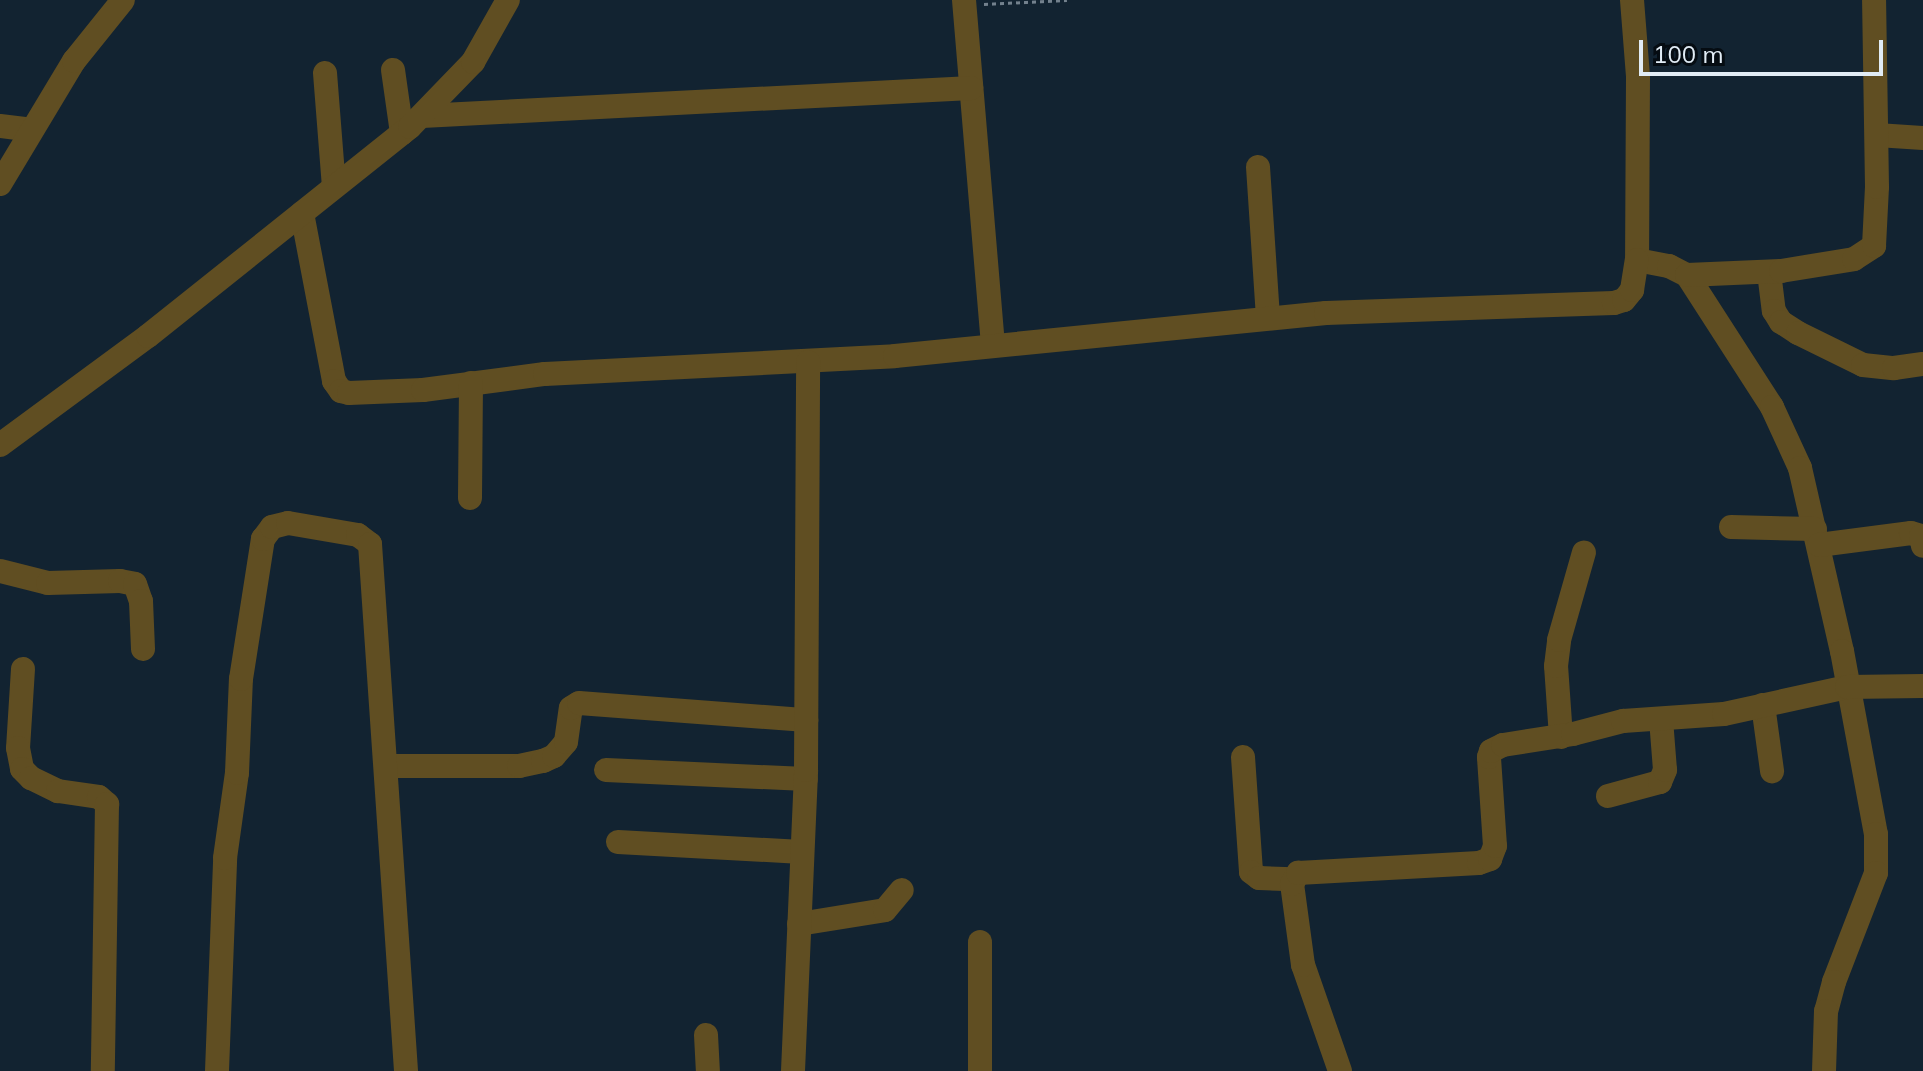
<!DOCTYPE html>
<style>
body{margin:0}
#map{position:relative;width:1923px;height:1071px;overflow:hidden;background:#122331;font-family:Mulish,sans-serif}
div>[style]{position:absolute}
.path>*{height:3px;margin-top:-1.5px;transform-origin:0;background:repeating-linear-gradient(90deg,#73818d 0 4px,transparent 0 8px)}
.minor>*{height:24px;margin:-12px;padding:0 12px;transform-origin:12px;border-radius:12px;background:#604e22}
span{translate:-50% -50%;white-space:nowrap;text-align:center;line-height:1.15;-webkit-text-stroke:6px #050c12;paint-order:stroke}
.scale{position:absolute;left:1639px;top:40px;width:244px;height:36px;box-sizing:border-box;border:4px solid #e1ecf5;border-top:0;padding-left:10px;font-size:24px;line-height:28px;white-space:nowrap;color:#e1ecf5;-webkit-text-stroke:6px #050c12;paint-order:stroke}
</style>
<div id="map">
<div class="path">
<i style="left:984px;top:4px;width:83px;rotate:-2.8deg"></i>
</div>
<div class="minor">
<i style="left:964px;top:0;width:346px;rotate:85.2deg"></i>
<i style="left:1632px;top:0;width:77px;rotate:85.5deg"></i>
<i style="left:1638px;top:77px;width:183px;rotate:90.3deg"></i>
<i style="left:1637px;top:260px;width:33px;rotate:11deg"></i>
<i style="left:1669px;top:266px;width:20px;rotate:27deg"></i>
<i style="left:1687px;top:275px;width:157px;rotate:57.2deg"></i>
<i style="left:1772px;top:407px;width:67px;rotate:65.3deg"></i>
<i style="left:1800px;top:468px;width:188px;rotate:77.1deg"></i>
<i style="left:1842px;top:651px;width:186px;rotate:79.5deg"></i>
<i style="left:1876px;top:834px;width:39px;rotate:90deg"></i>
<i style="left:1876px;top:873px;width:117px;rotate:111.1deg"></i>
<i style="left:1834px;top:982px;width:30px;rotate:105deg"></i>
<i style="left:1826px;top:1011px;width:60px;rotate:91.9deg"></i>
<i style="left:393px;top:70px;width:64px;rotate:81.9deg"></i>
<i style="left:325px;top:73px;width:114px;rotate:85.5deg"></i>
<i style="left:422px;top:116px;width:550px;rotate:-2.92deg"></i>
<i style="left:0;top:126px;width:31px;rotate:7deg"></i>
<i style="left:1877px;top:135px;width:46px;rotate:3.7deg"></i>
<i style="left:1258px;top:167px;width:150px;rotate:86.2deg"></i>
<i style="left:0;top:184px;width:144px;rotate:-59deg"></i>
<i style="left:74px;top:61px;width:78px;rotate:-51.2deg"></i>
<i style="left:302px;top:213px;width:171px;rotate:79.2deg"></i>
<i style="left:334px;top:381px;width:12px;rotate:55deg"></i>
<i style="left:341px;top:391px;width:8px;rotate:14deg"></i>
<i style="left:349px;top:393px;width:74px;rotate:-2.3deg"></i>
<i style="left:423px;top:390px;width:123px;rotate:-7.5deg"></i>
<i style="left:545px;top:374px;width:350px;rotate:-2.9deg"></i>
<i style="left:895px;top:356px;width:433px;rotate:-5.7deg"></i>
<i style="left:1326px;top:313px;width:288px;rotate:-2deg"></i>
<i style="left:1614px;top:303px;width:10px;rotate:-17deg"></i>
<i style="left:1624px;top:300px;width:13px;rotate:-51deg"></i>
<i style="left:1632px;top:290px;width:30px;rotate:-81deg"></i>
<i style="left:1769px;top:272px;width:39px;rotate:83deg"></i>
<i style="left:1774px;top:311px;width:13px;rotate:58deg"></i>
<i style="left:1781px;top:322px;width:20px;rotate:33deg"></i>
<i style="left:1798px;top:333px;width:72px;rotate:26.2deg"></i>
<i style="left:1863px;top:365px;width:31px;rotate:6deg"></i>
<i style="left:1894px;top:368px;width:29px;rotate:-8deg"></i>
<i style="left:1687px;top:275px;width:94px;rotate:-2.4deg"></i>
<i style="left:1781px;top:271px;width:74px;rotate:-9.3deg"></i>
<i style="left:1854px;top:259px;width:24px;rotate:-33deg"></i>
<i style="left:1874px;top:246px;width:59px;rotate:-87.1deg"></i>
<i style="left:1877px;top:187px;width:187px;rotate:-90.9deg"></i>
<i style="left:0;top:445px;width:184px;rotate:-36.4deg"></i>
<i style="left:148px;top:336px;width:335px;rotate:-38.6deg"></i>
<i style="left:410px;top:127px;width:91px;rotate:-45.9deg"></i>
<i style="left:473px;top:62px;width:71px;rotate:-60.6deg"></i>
<i style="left:470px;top:498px;width:115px;rotate:-89.5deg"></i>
<i style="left:1731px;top:527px;width:84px;rotate:1.4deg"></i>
<i style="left:1819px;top:545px;width:93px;rotate:-7.4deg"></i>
<i style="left:1911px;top:533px;width:10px;rotate:17deg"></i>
<i style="left:1921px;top:536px;width:10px;rotate:79deg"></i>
<i style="left:0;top:571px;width:49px;rotate:14deg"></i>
<i style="left:48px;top:583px;width:72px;rotate:-1.6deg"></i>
<i style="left:120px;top:581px;width:15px;rotate:11deg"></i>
<i style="left:135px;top:584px;width:18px;rotate:71deg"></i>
<i style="left:141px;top:601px;width:48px;rotate:87.6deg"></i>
<i style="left:23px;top:669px;width:79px;rotate:93.6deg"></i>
<i style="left:18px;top:748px;width:21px;rotate:79deg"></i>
<i style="left:22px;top:769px;width:13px;rotate:45deg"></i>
<i style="left:31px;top:778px;width:30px;rotate:26deg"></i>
<i style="left:58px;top:791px;width:41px;rotate:8.3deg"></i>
<i style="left:99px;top:797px;width:11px;rotate:41deg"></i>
<i style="left:107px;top:804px;width:267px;rotate:90.9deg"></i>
<i style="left:1763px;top:705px;width:67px;rotate:82.2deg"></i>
<i style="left:1561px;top:737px;width:71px;rotate:-94deg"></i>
<i style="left:1556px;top:666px;width:26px;rotate:-83deg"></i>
<i style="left:1559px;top:640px;width:91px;rotate:-74.1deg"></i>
<i style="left:1243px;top:757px;width:115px;rotate:86deg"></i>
<i style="left:1251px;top:872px;width:10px;rotate:37deg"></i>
<i style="left:1259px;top:878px;width:33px;rotate:2deg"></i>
<i style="left:386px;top:766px;width:133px"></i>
<i style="left:519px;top:766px;width:25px;rotate:-12deg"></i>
<i style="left:543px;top:761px;width:12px;rotate:-24deg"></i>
<i style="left:554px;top:756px;width:18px;rotate:-49deg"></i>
<i style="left:566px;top:742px;width:34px;rotate:-82deg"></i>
<i style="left:571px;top:708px;width:9px;rotate:-32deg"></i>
<i style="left:579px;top:703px;width:228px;rotate:4.3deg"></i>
<i style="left:606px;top:770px;width:200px;rotate:2.6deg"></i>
<i style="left:1608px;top:796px;width:54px;rotate:-15.1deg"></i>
<i style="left:1660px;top:782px;width:13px;rotate:-67deg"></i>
<i style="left:1665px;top:770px;width:51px;rotate:-94.5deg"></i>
<i style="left:618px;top:842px;width:184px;rotate:3.1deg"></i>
<i style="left:799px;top:924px;width:87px;rotate:-9.2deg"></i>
<i style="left:885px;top:910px;width:26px;rotate:-50deg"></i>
<i style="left:706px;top:1035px;width:36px;rotate:87deg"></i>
<i style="left:217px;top:1071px;width:213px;rotate:-87.8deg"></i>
<i style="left:225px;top:858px;width:86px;rotate:-82deg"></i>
<i style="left:237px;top:773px;width:94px;rotate:-87.6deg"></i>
<i style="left:241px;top:679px;width:142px;rotate:-81.1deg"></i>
<i style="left:263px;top:539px;width:15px;rotate:-53deg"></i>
<i style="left:272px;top:527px;width:16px;rotate:-14deg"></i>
<i style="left:288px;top:523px;width:71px;rotate:9.7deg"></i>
<i style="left:358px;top:535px;width:15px;rotate:37deg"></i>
<i style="left:370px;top:544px;width:528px;rotate:86.09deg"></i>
<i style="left:793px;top:1071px;width:301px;rotate:-87.5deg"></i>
<i style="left:806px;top:770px;width:408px;rotate:-89.7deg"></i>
<i style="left:980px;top:1071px;width:129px;rotate:-90deg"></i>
<i style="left:1340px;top:1071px;width:112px;rotate:-109.2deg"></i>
<i style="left:1303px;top:965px;width:82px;rotate:-97.7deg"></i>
<i style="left:1292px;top:884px;width:13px;rotate:-61deg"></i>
<i style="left:1298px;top:873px;width:181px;rotate:-3.2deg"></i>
<i style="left:1479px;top:863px;width:12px;rotate:-20deg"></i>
<i style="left:1490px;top:859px;width:14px;rotate:-69deg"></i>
<i style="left:1495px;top:846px;width:89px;rotate:-93.9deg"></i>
<i style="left:1489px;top:757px;width:6px;rotate:-72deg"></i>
<i style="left:1491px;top:751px;width:13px;rotate:-27deg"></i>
<i style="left:1503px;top:745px;width:71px;rotate:-8.9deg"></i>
<i style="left:1573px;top:734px;width:52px;rotate:-14.6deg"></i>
<i style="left:1623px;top:721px;width:101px;rotate:-4deg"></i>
<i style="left:1724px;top:714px;width:126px;rotate:-12.4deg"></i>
<i style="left:1847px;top:687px;width:76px;rotate:-0.8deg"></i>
</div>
<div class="scale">100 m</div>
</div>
